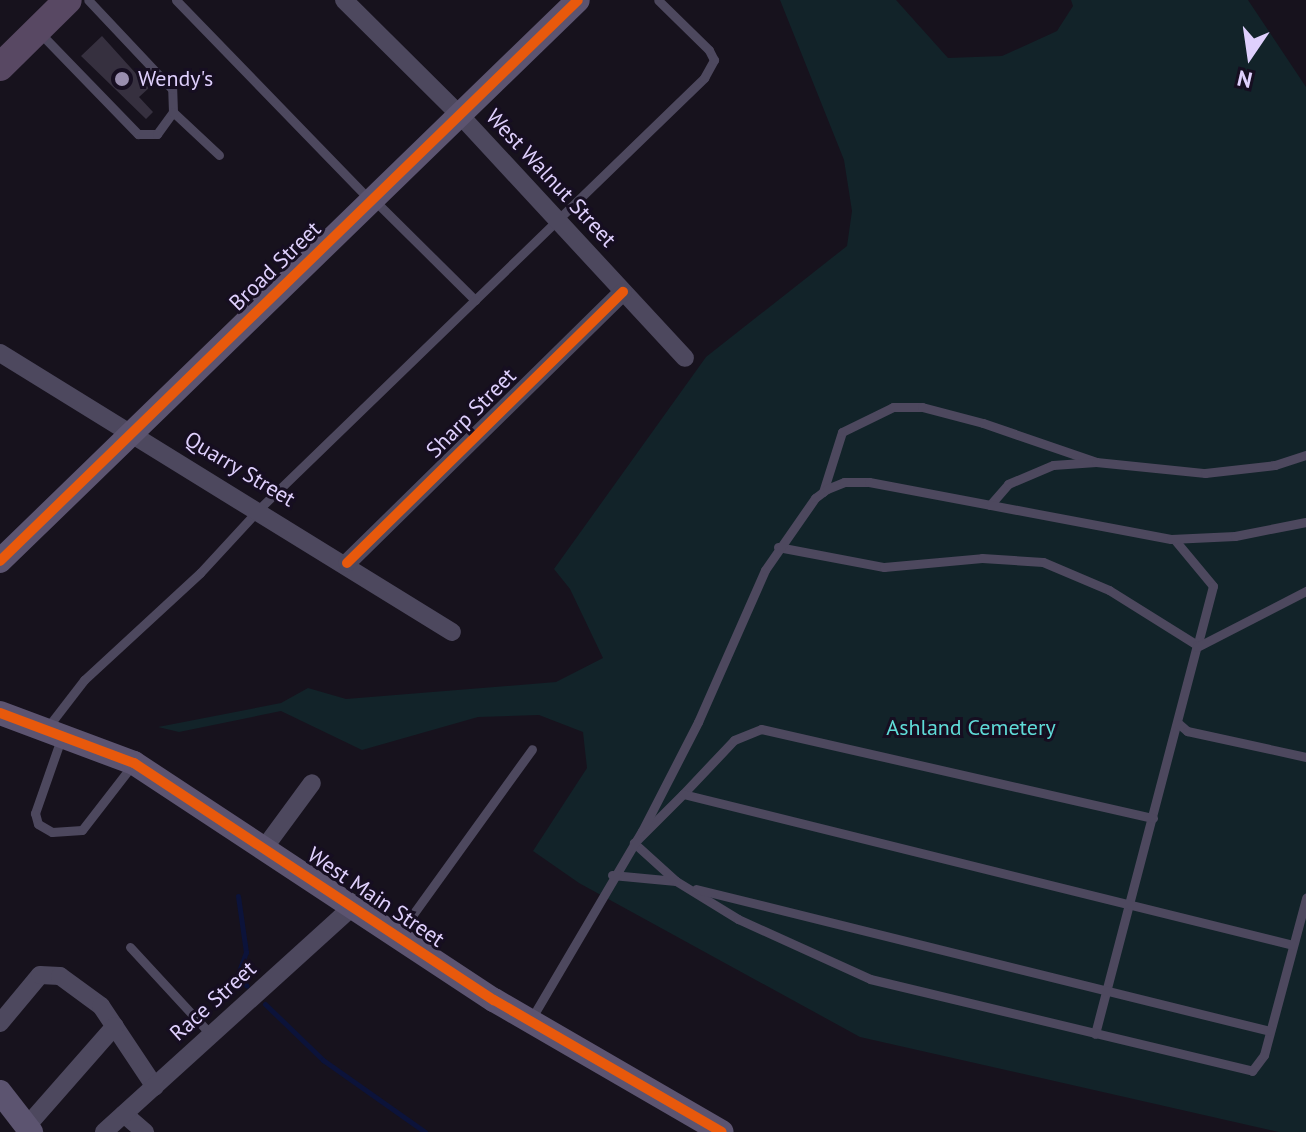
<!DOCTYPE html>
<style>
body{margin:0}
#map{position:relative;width:1306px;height:1132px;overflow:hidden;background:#17121d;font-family:"PT Sans",sans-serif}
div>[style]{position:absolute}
.green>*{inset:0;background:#122329}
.stream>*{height:5px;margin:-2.5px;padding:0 2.5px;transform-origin:2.5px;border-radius:2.5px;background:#0c133a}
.building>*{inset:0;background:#36303f}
.lane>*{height:9px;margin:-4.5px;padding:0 4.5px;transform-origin:4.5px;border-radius:4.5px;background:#4d485e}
.street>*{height:18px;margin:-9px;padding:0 9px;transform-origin:9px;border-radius:9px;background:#4d485e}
.secondary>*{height:24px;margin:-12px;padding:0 12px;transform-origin:12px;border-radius:12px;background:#5c5470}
.primary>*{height:28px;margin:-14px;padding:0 14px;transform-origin:14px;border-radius:14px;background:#584863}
.cycleway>*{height:10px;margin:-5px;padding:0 5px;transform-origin:5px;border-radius:5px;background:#e8590c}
.dots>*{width:22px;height:22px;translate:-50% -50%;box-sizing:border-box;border:4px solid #160e21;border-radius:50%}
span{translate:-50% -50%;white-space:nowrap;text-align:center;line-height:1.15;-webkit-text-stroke:6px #160e21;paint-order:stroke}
.poi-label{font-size:22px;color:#dfd0fd}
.left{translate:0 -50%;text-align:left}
.street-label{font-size:22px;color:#dfd0fd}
.park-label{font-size:22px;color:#5fdbd7}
.north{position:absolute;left:1210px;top:16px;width:80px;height:80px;-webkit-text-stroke:6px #160e21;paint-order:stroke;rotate:193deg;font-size:22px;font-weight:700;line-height:32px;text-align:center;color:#dfd0fd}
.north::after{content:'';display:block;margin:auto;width:28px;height:36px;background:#dfd0fd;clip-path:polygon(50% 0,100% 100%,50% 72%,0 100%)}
</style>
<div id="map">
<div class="green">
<i style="clip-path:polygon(780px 0,896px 0,948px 58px,1002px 56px,1057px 31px,1073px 6px,1071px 0,1248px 0,1306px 87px,1306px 1132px,1279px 1132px,860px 1037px,579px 883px,533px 851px,587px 768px,583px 732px,539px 715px,478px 717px,362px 750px,281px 711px,179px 732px,158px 727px,281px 703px,308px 688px,346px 699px,556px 682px,603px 658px,570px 589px,554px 569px,706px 357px,847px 246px,852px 211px,844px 160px)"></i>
</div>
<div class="stream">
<i style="left:238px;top:896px;width:57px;rotate:81.9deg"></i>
<i style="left:246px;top:952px;width:27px;rotate:110deg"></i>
<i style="left:237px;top:977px;width:13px;rotate:42deg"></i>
<i style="left:265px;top:1004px;width:81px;rotate:44deg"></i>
<i style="left:323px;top:1060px;width:125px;rotate:35.2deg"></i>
</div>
<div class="building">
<i style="clip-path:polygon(102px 36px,149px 88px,139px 97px,153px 112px,146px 119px,81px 56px)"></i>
</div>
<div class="lane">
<i style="left:176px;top:0;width:277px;rotate:45.9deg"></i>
<i style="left:40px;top:33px;width:141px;rotate:45.9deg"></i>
<i style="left:138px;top:134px;width:19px"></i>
<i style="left:157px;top:134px;width:27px;rotate:-54deg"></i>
<i style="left:173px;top:112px;width:23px;rotate:-92deg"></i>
<i style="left:172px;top:89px;width:122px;rotate:-133.3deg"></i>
<i style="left:173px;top:112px;width:63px;rotate:43.1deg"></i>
<i style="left:375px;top:201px;width:141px;rotate:44.7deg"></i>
<i style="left:823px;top:492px;width:63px;rotate:-72.4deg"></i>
<i style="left:842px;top:432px;width:57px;rotate:-26.1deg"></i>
<i style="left:893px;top:407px;width:29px"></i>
<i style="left:922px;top:407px;width:63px;rotate:14.7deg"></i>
<i style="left:983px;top:423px;width:120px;rotate:19deg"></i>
<i style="left:990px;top:505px;width:28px;rotate:-49deg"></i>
<i style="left:1008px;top:484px;width:49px;rotate:-22.9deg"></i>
<i style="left:1053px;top:465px;width:43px;rotate:-4deg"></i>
<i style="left:1096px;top:462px;width:110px;rotate:5.8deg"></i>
<i style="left:1205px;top:473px;width:70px;rotate:-6.5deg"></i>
<i style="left:1275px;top:465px;width:33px;rotate:-18deg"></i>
<i style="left:1174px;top:539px;width:61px;rotate:50.3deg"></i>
<i style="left:1213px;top:586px;width:63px;rotate:104.7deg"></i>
<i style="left:778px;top:547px;width:108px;rotate:10.7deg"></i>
<i style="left:884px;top:567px;width:98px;rotate:-5.2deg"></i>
<i style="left:982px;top:558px;width:61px;rotate:3.8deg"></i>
<i style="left:1043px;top:562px;width:72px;rotate:23deg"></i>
<i style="left:1109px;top:590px;width:104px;rotate:32deg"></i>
<i style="left:1197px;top:645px;width:402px;rotate:104.7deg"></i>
<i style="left:1197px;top:647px;width:123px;rotate:-27.2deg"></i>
<i style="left:1179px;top:724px;width:11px;rotate:41deg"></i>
<i style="left:1187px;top:731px;width:122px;rotate:12.3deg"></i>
<i style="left:47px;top:728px;width:61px;rotate:-52.4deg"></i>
<i style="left:84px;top:680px;width:158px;rotate:-42.7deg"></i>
<i style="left:200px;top:573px;width:87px;rotate:-47.3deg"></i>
<i style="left:259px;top:509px;width:620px;rotate:-44.08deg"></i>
<i style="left:704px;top:78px;width:21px;rotate:-61deg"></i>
<i style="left:714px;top:60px;width:11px;rotate:-117deg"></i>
<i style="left:709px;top:50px;width:71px;rotate:-135.6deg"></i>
<i style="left:62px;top:736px;width:82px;rotate:109.3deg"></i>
<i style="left:35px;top:813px;width:11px;rotate:75deg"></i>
<i style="left:38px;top:824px;width:16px;rotate:30deg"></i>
<i style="left:52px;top:832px;width:30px;rotate:-4deg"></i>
<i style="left:82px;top:830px;width:85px;rotate:-52.2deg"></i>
<i style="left:683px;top:794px;width:74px;rotate:-46.6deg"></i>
<i style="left:734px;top:740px;width:29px;rotate:-22deg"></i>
<i style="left:761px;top:729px;width:402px;rotate:12.8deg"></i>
<i style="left:612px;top:875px;width:64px;rotate:5.4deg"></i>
<i style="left:676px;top:881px;width:73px;rotate:31.5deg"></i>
<i style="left:738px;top:919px;width:145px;rotate:24.4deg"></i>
<i style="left:870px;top:979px;width:393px;rotate:13.5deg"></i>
<i style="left:1252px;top:1071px;width:20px;rotate:-53deg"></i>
<i style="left:1264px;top:1055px;width:163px;rotate:-75deg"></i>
<i style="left:676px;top:881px;width:57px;rotate:-137.9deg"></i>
<i style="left:634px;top:843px;width:69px;rotate:-45deg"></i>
<i style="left:683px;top:794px;width:628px;rotate:13.9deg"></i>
<i style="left:696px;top:889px;width:591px;rotate:13.9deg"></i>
<i style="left:398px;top:935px;width:229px;rotate:-54.2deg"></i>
<i style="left:130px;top:947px;width:121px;rotate:47.3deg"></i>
<i style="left:530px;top:1021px;width:221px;rotate:-59.5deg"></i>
<i style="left:642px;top:831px;width:123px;rotate:-62.8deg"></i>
<i style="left:698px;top:722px;width:166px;rotate:-66.2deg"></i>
<i style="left:765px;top:570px;width:88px;rotate:-55.2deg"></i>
<i style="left:815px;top:498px;width:15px;rotate:-37deg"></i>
<i style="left:827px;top:489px;width:18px;rotate:-22deg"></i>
<i style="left:844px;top:482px;width:25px"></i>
<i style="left:869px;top:482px;width:307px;rotate:10.7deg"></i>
<i style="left:1171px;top:539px;width:64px;rotate:-2.7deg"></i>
<i style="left:1235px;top:536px;width:72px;rotate:-11.2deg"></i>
</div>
<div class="street">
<i style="left:344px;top:0;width:163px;rotate:44.8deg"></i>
<i style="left:460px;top:115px;width:331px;rotate:47.2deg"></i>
<i style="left:0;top:353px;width:531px;rotate:31.69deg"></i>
<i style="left:347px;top:563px;width:387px;rotate:-44.5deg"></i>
<i style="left:265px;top:847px;width:79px;rotate:-53.7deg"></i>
<i style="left:0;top:1023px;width:62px;rotate:-50.2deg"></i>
<i style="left:40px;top:975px;width:20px;rotate:3deg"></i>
<i style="left:60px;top:976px;width:51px;rotate:36.2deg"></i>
<i style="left:101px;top:1006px;width:97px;rotate:56.3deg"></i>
<i style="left:124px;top:1114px;width:28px;rotate:41deg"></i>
<i style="left:27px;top:1126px;width:133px;rotate:-48.7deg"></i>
<i style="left:104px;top:1132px;width:338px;rotate:-42.2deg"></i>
</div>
<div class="secondary">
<i style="left:0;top:561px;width:805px;rotate:-44.14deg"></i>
<i style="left:0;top:713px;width:143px;rotate:20.5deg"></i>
<i style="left:134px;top:763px;width:431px;rotate:33.4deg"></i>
<i style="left:494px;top:1000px;width:263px;rotate:30.1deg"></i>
<i style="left:0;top:1092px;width:51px;rotate:52.2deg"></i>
</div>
<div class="primary">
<i style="left:0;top:67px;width:95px;rotate:-44.6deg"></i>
</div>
<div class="cycleway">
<i style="left:0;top:561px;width:805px;rotate:-44.14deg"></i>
<i style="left:347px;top:563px;width:387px;rotate:-44.5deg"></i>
<i style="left:0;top:713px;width:143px;rotate:20.5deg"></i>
<i style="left:134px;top:763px;width:431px;rotate:33.4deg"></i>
<i style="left:494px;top:1000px;width:263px;rotate:30.1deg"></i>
</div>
<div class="dots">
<i style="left:122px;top:79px;background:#998eaf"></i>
</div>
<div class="poi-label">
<span class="left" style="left:138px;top:79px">Wendy's</span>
</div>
<div class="street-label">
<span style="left:551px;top:178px;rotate:47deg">West Walnut Street</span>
<span style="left:275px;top:266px;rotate:-44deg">Broad Street</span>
<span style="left:471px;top:413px;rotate:-45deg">Sharp Street</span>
<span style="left:240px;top:469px;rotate:31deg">Quarry Street</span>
<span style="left:376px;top:897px;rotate:34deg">West Main Street</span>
<span style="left:213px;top:1001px;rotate:-42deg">Race Street</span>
</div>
<div class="park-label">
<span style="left:971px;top:728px">Ashland Cemetery</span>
</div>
<div class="north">N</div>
</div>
